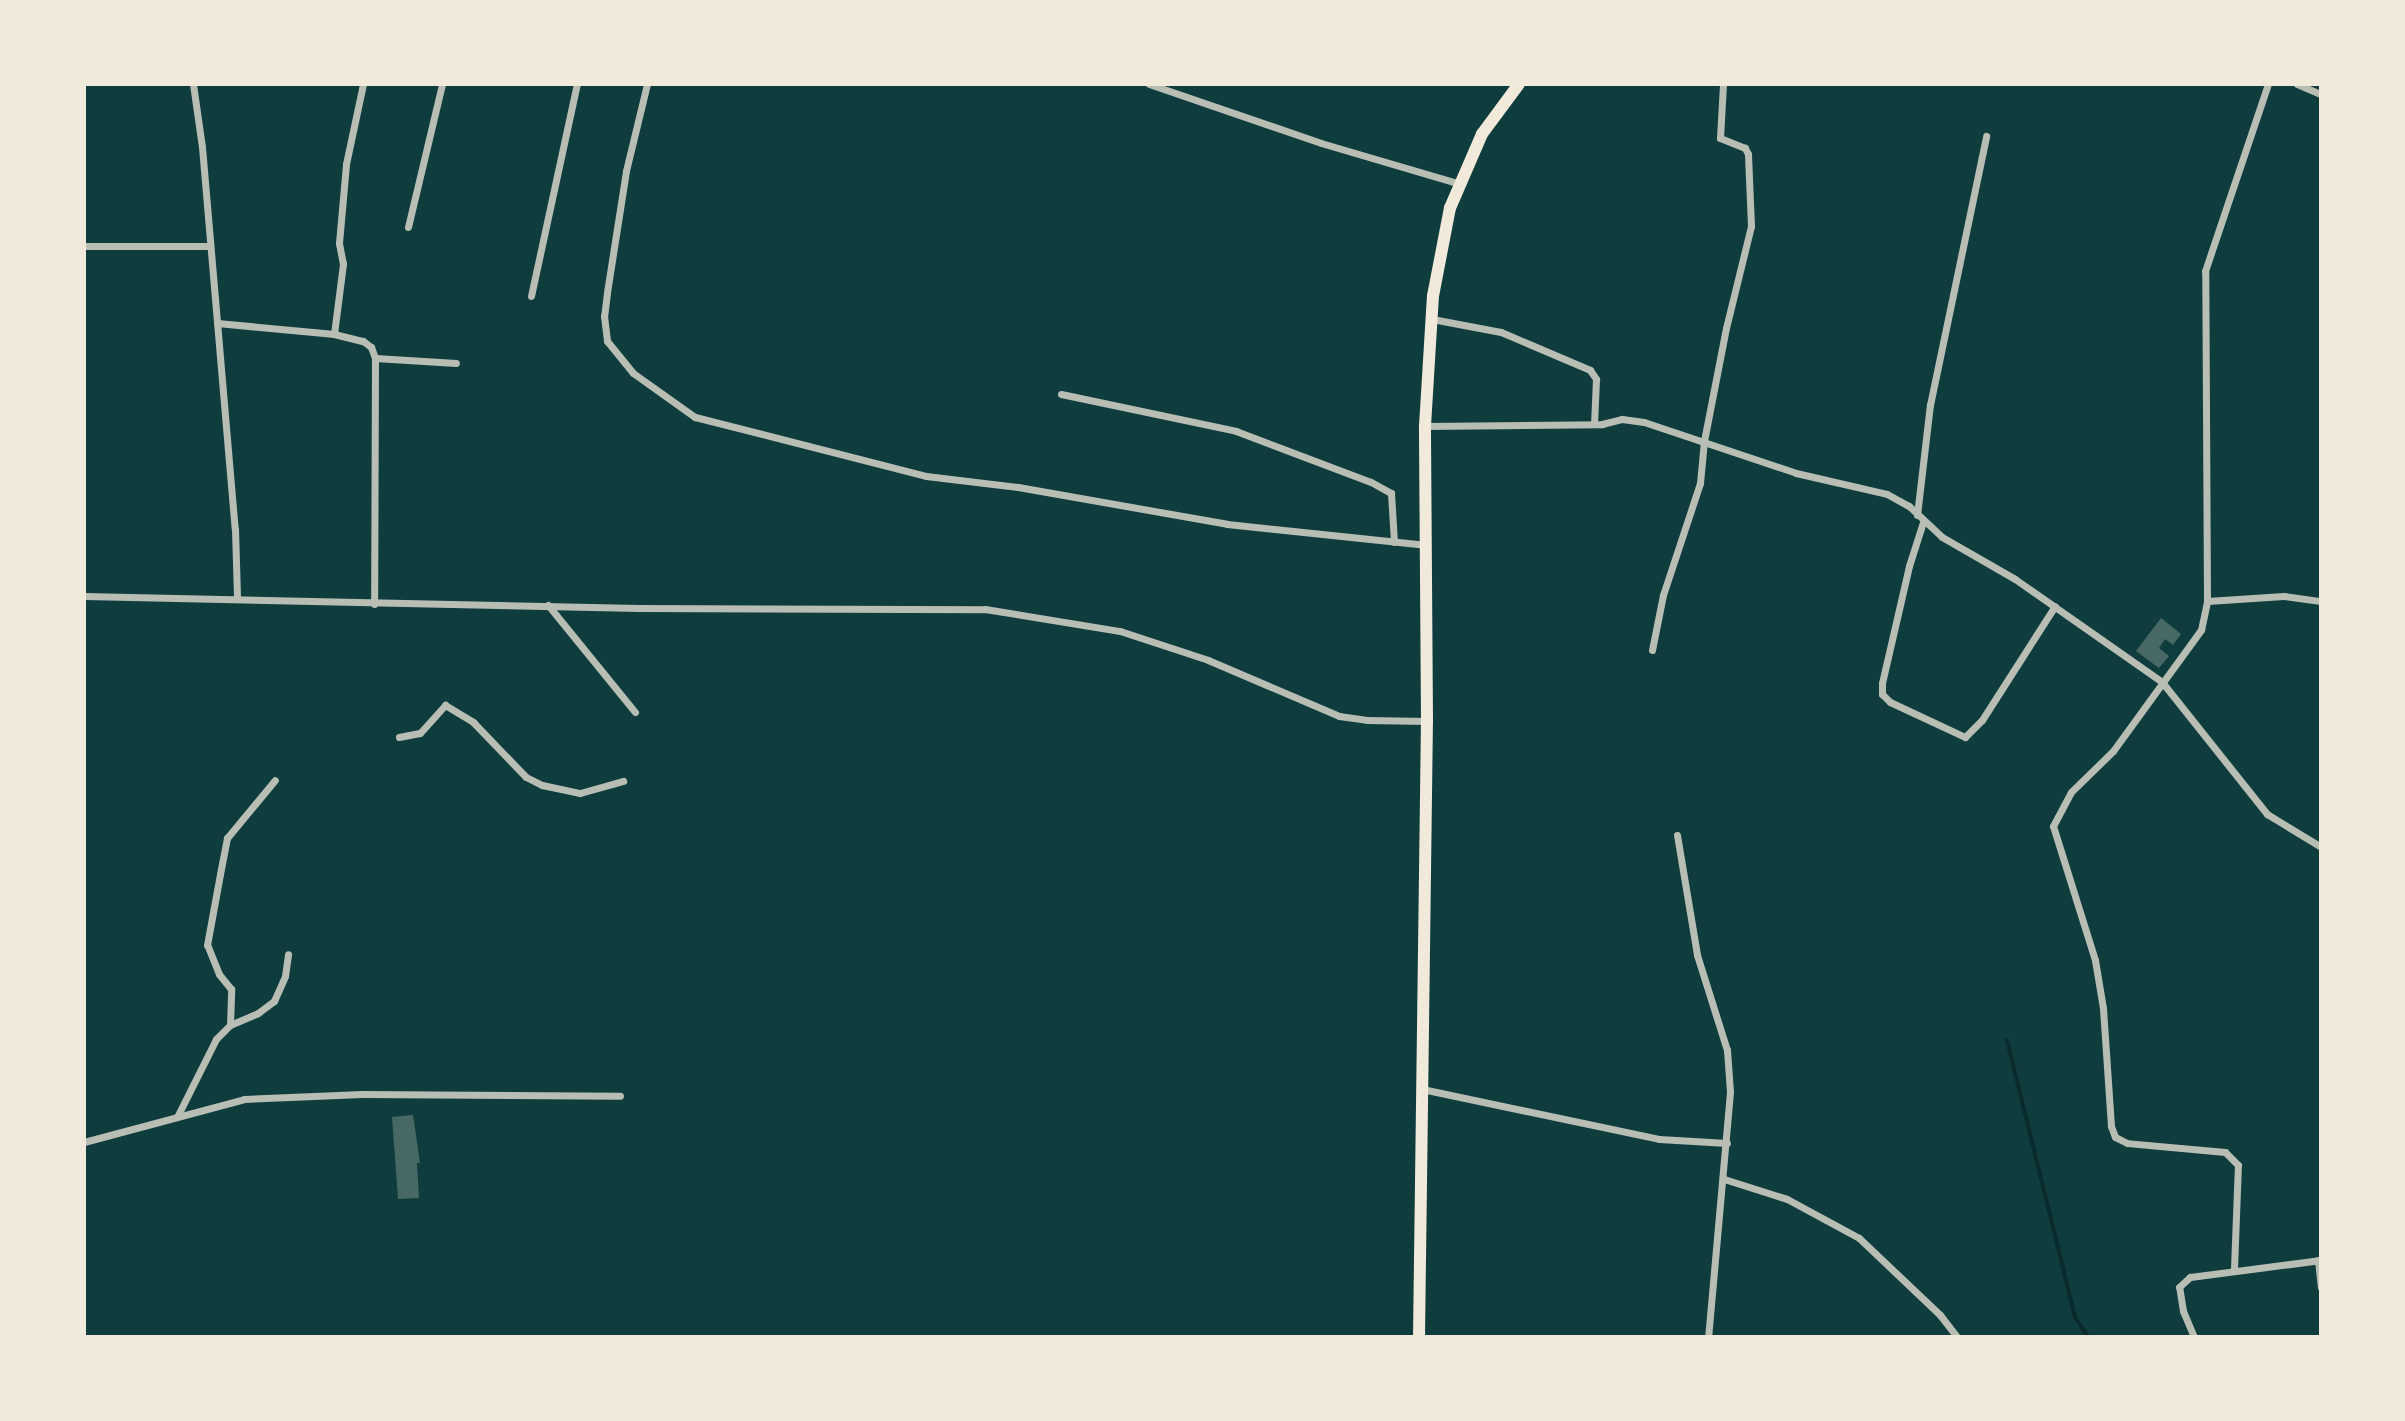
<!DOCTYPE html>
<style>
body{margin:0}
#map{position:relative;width:2405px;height:1421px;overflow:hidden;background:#0f3d3e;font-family:Lato,sans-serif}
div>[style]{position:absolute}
.stream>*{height:4px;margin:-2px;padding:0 2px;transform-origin:2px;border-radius:2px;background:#0a2a2b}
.building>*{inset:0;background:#486865}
.minor>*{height:7px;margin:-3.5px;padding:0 3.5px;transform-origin:3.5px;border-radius:3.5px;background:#b8beb3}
.trunk>*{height:12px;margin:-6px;padding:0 6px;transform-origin:6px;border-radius:6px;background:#f1e9da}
span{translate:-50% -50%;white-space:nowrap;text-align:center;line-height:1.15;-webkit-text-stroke:6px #f1e9da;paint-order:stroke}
.frame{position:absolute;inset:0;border:86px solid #f1e9da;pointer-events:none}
</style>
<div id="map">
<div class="stream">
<i style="left:2007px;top:1040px;width:285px;rotate:76.2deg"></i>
<i style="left:2075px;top:1317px;width:24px;rotate:57deg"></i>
</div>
<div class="building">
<i style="clip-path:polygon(2161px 618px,2181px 634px,2173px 645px,2165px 639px,2159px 648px,2169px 656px,2159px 668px,2136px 651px)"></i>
<i style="clip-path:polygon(413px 1115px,420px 1163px,417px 1163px,419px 1198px,398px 1199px,392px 1117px)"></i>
</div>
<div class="minor">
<i style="left:193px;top:84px;width:64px;rotate:81.9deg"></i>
<i style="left:202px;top:147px;width:383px;rotate:85.1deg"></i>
<i style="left:235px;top:529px;width:69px;rotate:88.3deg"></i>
<i style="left:647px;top:84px;width:89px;rotate:103.6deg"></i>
<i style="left:626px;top:171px;width:123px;rotate:98.9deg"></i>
<i style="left:607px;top:293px;width:23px;rotate:97deg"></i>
<i style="left:604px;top:316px;width:25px;rotate:83deg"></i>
<i style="left:607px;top:341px;width:41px;rotate:50.9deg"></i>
<i style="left:633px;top:373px;width:76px;rotate:35.4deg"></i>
<i style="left:695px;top:417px;width:238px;rotate:14.3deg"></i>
<i style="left:926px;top:476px;width:93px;rotate:6.8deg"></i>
<i style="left:1018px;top:487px;width:212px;rotate:10deg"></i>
<i style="left:1227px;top:524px;width:201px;rotate:6deg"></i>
<i style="left:1149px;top:84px;width:182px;rotate:18.9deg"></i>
<i style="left:1321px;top:143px;width:145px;rotate:16.4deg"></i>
<i style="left:2297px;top:84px;width:26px;rotate:23deg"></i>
<i style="left:408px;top:227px;width:147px;rotate:-76.6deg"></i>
<i style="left:84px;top:246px;width:126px"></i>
<i style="left:531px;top:296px;width:217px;rotate:-77.8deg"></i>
<i style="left:1432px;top:319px;width:70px;rotate:10.7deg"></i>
<i style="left:1501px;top:332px;width:97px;rotate:23.1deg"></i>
<i style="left:1590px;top:370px;width:11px;rotate:56deg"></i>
<i style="left:1596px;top:379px;width:45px;rotate:92.5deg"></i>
<i style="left:217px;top:323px;width:118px;rotate:5.4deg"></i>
<i style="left:334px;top:334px;width:30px;rotate:14deg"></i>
<i style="left:363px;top:341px;width:10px;rotate:37deg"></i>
<i style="left:371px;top:347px;width:12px;rotate:70deg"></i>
<i style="left:375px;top:358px;width:246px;rotate:90.2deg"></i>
<i style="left:334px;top:334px;width:71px;rotate:-82.7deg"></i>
<i style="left:343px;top:264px;width:21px;rotate:-101deg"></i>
<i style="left:339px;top:243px;width:79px;rotate:-84.9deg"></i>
<i style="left:346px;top:164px;width:82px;rotate:-78deg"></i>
<i style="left:375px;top:358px;width:81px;rotate:3.5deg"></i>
<i style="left:1061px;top:394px;width:179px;rotate:11.9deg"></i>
<i style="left:1236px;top:431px;width:144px;rotate:20.7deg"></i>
<i style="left:1371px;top:482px;width:23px;rotate:29deg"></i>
<i style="left:1391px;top:493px;width:49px;rotate:86.5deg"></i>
<i style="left:1425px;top:426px;width:177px;rotate:-0.6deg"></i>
<i style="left:1602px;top:424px;width:21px;rotate:-14deg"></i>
<i style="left:1622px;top:419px;width:22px;rotate:8deg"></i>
<i style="left:1644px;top:422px;width:160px;rotate:18.5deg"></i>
<i style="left:1796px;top:473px;width:93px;rotate:13deg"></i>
<i style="left:1887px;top:494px;width:25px;rotate:29deg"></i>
<i style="left:1909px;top:506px;width:45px;rotate:43.2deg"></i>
<i style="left:1942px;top:537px;width:84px;rotate:29.9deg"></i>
<i style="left:2015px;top:579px;width:179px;rotate:35deg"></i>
<i style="left:2162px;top:682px;width:169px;rotate:51.5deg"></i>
<i style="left:2267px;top:814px;width:63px;rotate:31.4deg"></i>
<i style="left:1917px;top:515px;width:111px;rotate:-83.3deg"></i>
<i style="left:1930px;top:405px;width:275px;rotate:-78.2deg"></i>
<i style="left:1923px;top:522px;width:46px;rotate:107.7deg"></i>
<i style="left:1909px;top:566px;width:120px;rotate:103deg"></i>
<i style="left:1882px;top:683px;width:11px;rotate:90deg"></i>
<i style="left:1882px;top:694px;width:11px;rotate:45deg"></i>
<i style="left:1890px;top:702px;width:83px;rotate:25deg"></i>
<i style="left:1965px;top:737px;width:24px;rotate:-45deg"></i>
<i style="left:1982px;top:720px;width:135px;rotate:-57.4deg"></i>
<i style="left:84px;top:596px;width:555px;rotate:1.24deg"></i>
<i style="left:639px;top:608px;width:346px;rotate:0.2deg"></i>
<i style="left:985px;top:609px;width:137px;rotate:9.3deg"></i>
<i style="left:1120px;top:631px;width:93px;rotate:18.2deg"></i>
<i style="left:1208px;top:660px;width:142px;rotate:23.1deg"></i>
<i style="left:1339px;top:716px;width:28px;rotate:8deg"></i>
<i style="left:1367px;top:720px;width:60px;rotate:1deg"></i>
<i style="left:2207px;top:601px;width:77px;rotate:-3.7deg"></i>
<i style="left:2284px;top:596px;width:37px;rotate:8deg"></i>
<i style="left:548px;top:605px;width:138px;rotate:50.9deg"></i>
<i style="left:1652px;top:650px;width:56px;rotate:-78.7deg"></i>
<i style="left:1663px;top:595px;width:118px;rotate:-71.7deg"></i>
<i style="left:1700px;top:483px;width:42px;rotate:-84.6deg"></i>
<i style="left:1704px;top:441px;width:115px;rotate:-79deg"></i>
<i style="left:1726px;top:328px;width:105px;rotate:-76.2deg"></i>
<i style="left:1751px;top:226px;width:72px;rotate:-92.4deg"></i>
<i style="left:1748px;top:154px;width:7px;rotate:-117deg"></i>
<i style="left:1745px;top:148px;width:27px;rotate:-158deg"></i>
<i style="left:1720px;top:138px;width:54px;rotate:-86.8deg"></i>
<i style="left:399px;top:737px;width:21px;rotate:-11deg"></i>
<i style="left:420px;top:733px;width:38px;rotate:-48deg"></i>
<i style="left:445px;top:705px;width:33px;rotate:31deg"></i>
<i style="left:473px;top:722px;width:76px;rotate:46.1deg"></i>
<i style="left:526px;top:777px;width:18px;rotate:27deg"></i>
<i style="left:542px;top:785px;width:39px;rotate:12deg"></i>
<i style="left:580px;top:793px;width:45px;rotate:-15.6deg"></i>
<i style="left:1677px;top:835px;width:122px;rotate:80.5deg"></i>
<i style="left:1697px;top:955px;width:100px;rotate:72.5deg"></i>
<i style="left:1727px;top:1050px;width:42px;rotate:85.9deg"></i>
<i style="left:1730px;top:1092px;width:246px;rotate:95.1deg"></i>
<i style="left:230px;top:1025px;width:36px;rotate:-88deg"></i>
<i style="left:231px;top:989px;width:19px;rotate:-129deg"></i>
<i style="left:219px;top:974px;width:31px;rotate:-112deg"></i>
<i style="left:207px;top:945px;width:72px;rotate:-79.6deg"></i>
<i style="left:220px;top:874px;width:37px;rotate:-79deg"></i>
<i style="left:227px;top:838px;width:75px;rotate:-50.4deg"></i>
<i style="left:1422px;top:1089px;width:242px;rotate:11.9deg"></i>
<i style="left:1659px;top:1139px;width:68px;rotate:3.4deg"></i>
<i style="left:178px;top:1115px;width:85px;rotate:-63.4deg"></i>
<i style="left:216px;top:1039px;width:20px;rotate:-45deg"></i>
<i style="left:230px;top:1025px;width:30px;rotate:-23deg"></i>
<i style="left:258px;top:1013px;width:20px;rotate:-37deg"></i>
<i style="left:274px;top:1001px;width:27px;rotate:-66deg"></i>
<i style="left:285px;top:976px;width:22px;rotate:-82deg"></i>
<i style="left:84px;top:1142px;width:166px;rotate:-15deg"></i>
<i style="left:244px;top:1099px;width:118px;rotate:-2.4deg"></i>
<i style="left:362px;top:1094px;width:258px;rotate:0.4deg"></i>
<i style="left:1724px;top:1179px;width:66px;rotate:17.6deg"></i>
<i style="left:1787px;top:1199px;width:82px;rotate:28.4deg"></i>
<i style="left:1859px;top:1238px;width:112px;rotate:43.5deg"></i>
<i style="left:1940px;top:1315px;width:28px;rotate:52deg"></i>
<i style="left:2318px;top:1260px;width:27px;rotate:84deg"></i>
<i style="left:2234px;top:1268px;width:103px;rotate:-87.8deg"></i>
<i style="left:2238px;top:1165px;width:18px;rotate:-135deg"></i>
<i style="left:2225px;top:1152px;width:98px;rotate:-174.8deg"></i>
<i style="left:2127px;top:1143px;width:13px;rotate:-153deg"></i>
<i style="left:2115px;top:1137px;width:12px;rotate:-110deg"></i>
<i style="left:2111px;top:1126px;width:118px;rotate:-93.9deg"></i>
<i style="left:2103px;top:1008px;width:49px;rotate:-99.5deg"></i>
<i style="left:2095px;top:960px;width:140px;rotate:-107.4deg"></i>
<i style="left:2053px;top:826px;width:38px;rotate:-62deg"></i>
<i style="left:2071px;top:792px;width:59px;rotate:-44.3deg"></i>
<i style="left:2113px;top:751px;width:150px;rotate:-54deg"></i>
<i style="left:2201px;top:630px;width:30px;rotate:-78deg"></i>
<i style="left:2207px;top:601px;width:330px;rotate:-90.3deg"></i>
<i style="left:2205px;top:271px;width:197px;rotate:-71.4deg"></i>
<i style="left:2194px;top:1337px;width:28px;rotate:-113deg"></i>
<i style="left:2183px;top:1311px;width:24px;rotate:-99deg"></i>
<i style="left:2179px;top:1287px;width:15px;rotate:-42deg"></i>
<i style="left:2190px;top:1277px;width:132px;rotate:-7.4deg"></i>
</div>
<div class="trunk">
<i style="left:1419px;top:1337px;width:616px;rotate:-89.26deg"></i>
<i style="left:1427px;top:721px;width:295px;rotate:-90.4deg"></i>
<i style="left:1425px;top:426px;width:130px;rotate:-86.5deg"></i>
<i style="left:1433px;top:296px;width:90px;rotate:-79.1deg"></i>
<i style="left:1450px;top:208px;width:81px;rotate:-66.6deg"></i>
<i style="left:1482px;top:134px;width:62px;rotate:-53.5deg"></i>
</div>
<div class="frame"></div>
</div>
